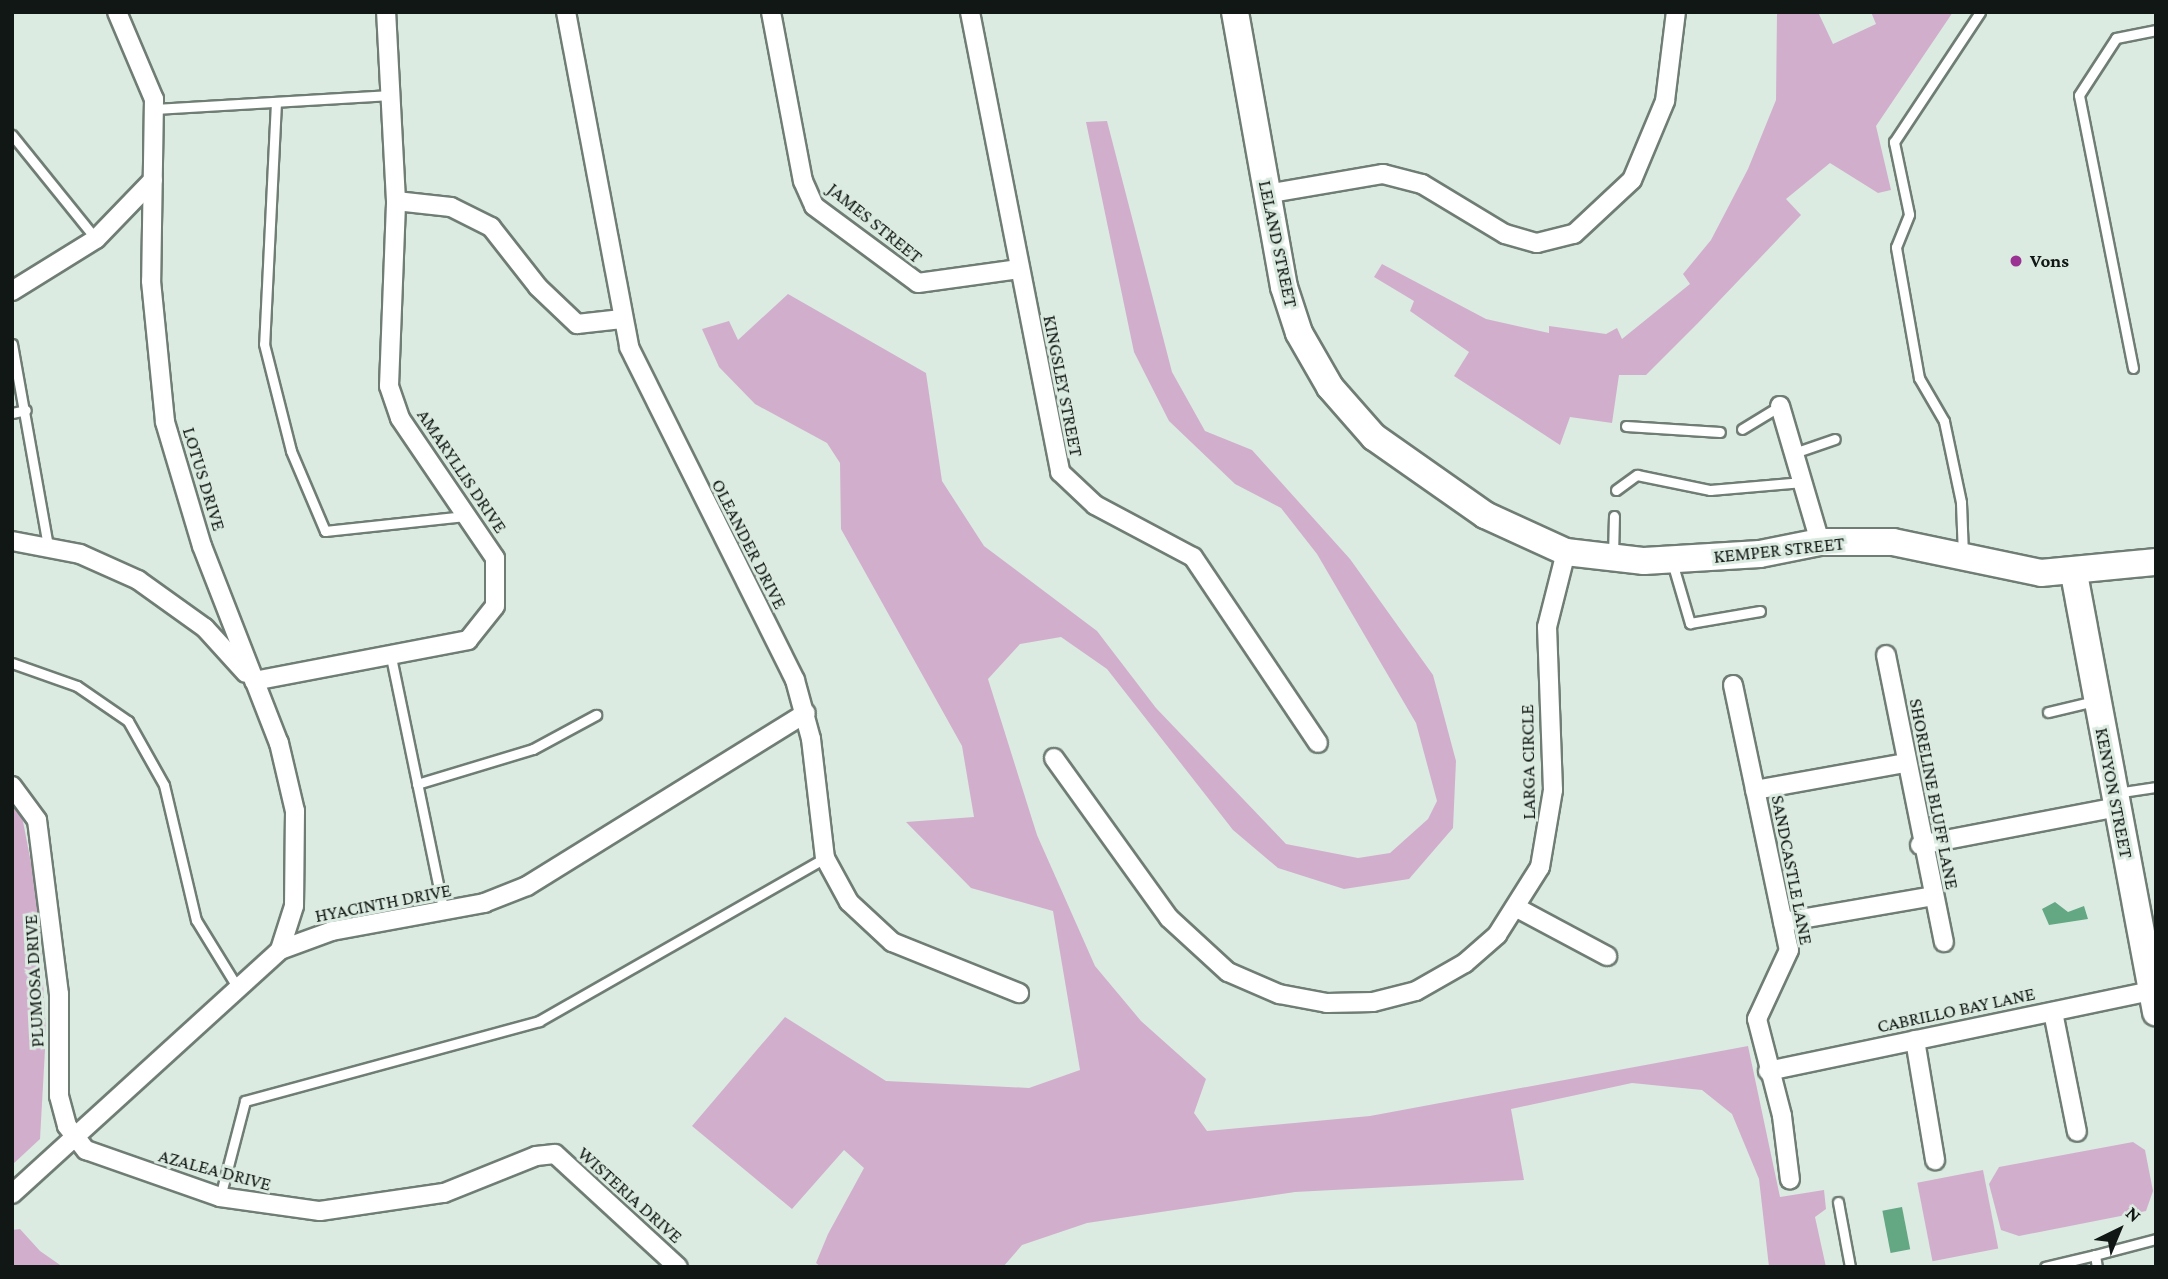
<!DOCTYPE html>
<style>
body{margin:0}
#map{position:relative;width:2168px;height:1279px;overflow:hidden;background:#dbebe1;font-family:"Crimson Pro",serif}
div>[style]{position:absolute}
.green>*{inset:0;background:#d2aecd;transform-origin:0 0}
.water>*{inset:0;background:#64a783;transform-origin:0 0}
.roads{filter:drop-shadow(2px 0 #6f7d75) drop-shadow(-2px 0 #6f7d75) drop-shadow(0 2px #6f7d75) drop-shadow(0 -2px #6f7d75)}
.lane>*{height:9px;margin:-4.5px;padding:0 4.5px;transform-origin:4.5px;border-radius:4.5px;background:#fff}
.street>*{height:18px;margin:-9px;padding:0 9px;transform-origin:9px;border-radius:9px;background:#fff}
.secondary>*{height:26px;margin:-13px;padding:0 13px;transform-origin:13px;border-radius:13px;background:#fff}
.dots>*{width:19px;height:19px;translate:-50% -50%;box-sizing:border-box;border:4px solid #dbebe1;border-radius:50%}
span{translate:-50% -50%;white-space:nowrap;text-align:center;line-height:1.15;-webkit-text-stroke:6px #dbebe1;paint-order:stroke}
.street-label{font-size:19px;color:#111714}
.poi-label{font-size:19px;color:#111714;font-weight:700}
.left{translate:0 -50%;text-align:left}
.frame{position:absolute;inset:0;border:14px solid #111714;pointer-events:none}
.north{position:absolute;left:2084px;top:1195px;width:70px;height:70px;-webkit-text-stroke:5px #dbebe1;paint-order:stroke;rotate:43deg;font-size:19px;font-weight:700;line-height:28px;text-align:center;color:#111714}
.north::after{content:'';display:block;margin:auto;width:24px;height:32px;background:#111714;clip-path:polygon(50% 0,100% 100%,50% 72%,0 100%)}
</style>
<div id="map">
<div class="green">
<i style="clip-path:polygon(1777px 12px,1818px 12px,1833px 44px,1876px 24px,1871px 12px,1953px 12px,1876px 126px,1891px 190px,1878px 193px,1830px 163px,1786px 199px,1801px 215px,1698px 323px,1646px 375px,1619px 375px,1612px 423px,1570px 417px,1560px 445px,1454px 376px,1469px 352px,1410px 311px,1414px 301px,1374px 277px,1382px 264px,1486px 319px,1549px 333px,1549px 326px,1606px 334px,1617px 328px,1622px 339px,1690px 284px,1683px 274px,1711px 240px,1748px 169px,1776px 100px)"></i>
<i style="clip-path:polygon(1107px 121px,1172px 372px,1205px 431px,1252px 450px,1350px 559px,1433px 675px,1456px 761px,1453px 828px,1409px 879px,1344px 889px,1278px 868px,1233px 830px,1107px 669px,1061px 637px,1020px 644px,988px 679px,1037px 835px,1095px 966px,1141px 1021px,1206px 1079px,1194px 1113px,1207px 1131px,1370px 1116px,1748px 1046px,1780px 1197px,1824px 1190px,1826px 1209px,1815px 1217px,1826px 1267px,1769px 1267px,1759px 1179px,1732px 1114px,1702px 1090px,1632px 1083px,1511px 1109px,1524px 1180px,1295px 1192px,1087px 1223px,1022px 1245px,1003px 1267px,821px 1267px,816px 1263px,828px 1234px,864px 1168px,844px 1150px,792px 1209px,692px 1126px,785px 1017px,886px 1081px,1029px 1088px,1080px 1070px,1053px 911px,971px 888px,906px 822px,974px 817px,962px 746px,841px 529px,840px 463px,827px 443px,755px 404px,719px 367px,702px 329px,729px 321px,738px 340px,788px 294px,926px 373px,942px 481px,984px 546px,1097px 631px,1156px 708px,1286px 844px,1358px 858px,1390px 853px,1428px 819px,1437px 801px,1416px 723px,1317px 554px,1281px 508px,1235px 484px,1169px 421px,1134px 352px,1086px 122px)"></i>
<i style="clip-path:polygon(12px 797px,21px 811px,38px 899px,46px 1032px,40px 1139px,12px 1165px)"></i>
<i style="clip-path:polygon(2133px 1142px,2145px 1150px,2153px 1191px,2146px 1211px,2019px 1236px,2001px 1230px,1989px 1184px,1999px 1167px)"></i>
<i style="left:1983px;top:1170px;width:80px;height:67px;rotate:79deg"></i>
<i style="clip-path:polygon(20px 1229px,40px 1251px,63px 1267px,12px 1267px,12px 1230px)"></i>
</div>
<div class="water">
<i style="clip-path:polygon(2055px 902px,2068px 912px,2084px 906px,2088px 919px,2049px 925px,2042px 909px)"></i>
<i style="left:1902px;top:1207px;width:43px;height:20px;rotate:79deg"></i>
</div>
<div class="roads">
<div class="lane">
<i style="left:276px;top:102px;width:242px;rotate:92.8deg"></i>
<i style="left:264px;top:344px;width:110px;rotate:75.8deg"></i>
<i style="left:291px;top:451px;width:87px;rotate:67deg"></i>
<i style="left:325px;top:531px;width:141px;rotate:-6.1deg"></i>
<i style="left:155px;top:109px;width:236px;rotate:-3.4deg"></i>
<i style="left:12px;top:135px;width:134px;rotate:51.1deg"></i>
<i style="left:12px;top:344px;width:205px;rotate:79.9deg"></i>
<i style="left:2133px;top:368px;width:278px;rotate:-101.2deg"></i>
<i style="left:2079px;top:95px;width:68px;rotate:-57deg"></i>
<i style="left:2116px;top:38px;width:41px;rotate:-11.3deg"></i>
<i style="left:12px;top:413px;width:14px;rotate:-12deg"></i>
<i style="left:1626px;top:426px;width:94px;rotate:3.7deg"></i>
<i style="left:1742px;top:429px;width:44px;rotate:-31.2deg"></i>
<i style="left:1794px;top:453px;width:43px;rotate:-18.9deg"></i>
<i style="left:1616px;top:490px;width:26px;rotate:-36deg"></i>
<i style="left:1637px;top:475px;width:75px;rotate:11.6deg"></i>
<i style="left:1710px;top:490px;width:93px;rotate:-4.9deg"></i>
<i style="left:1963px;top:555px;width:53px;rotate:-92.2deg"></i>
<i style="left:1961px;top:502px;width:83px;rotate:-101.9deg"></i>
<i style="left:1944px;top:421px;width:50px;rotate:-120.2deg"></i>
<i style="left:1919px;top:378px;width:133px;rotate:-100deg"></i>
<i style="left:1896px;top:247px;width:35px;rotate:-68deg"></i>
<i style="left:1909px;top:214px;width:74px;rotate:-101.8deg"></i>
<i style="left:1894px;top:142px;width:156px;rotate:-56.5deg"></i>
<i style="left:1613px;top:556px;width:40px;rotate:-88.6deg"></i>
<i style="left:1672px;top:562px;width:64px;rotate:73.6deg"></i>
<i style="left:1690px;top:623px;width:71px;rotate:-9.7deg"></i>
<i style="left:391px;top:657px;width:260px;rotate:78.3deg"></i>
<i style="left:12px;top:663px;width:69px;rotate:19.5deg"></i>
<i style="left:77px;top:686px;width:62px;rotate:34.5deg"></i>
<i style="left:128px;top:721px;width:73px;rotate:60.6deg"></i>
<i style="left:164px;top:785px;width:139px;rotate:76.7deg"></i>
<i style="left:196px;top:920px;width:82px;rotate:58.4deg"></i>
<i style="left:2048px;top:712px;width:47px;rotate:-13.4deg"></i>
<i style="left:417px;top:784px;width:121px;rotate:-16.8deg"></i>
<i style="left:533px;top:749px;width:72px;rotate:-28.4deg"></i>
<i style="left:2116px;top:793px;width:40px;rotate:-8.5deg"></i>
<i style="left:220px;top:1197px;width:99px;rotate:-75.4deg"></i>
<i style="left:245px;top:1101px;width:305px;rotate:-15.2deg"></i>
<i style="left:539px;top:1021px;width:329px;rotate:-29.7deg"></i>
<i style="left:1838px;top:1202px;width:66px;rotate:79.5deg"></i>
<i style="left:2095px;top:1255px;width:63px;rotate:-14.7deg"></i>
<i style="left:2045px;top:1267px;width:51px;rotate:-13.5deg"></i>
<i style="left:2095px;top:1255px;width:12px;rotate:81deg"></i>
</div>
<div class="street">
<i style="left:117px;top:12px;width:95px;rotate:67deg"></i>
<i style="left:154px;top:99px;width:182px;rotate:90.9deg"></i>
<i style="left:151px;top:281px;width:142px;rotate:84.3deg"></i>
<i style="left:165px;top:422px;width:129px;rotate:73.4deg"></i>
<i style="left:202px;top:546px;width:212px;rotate:68.7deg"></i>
<i style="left:279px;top:743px;width:70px;rotate:76.8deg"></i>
<i style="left:295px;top:811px;width:95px;rotate:90.6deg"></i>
<i style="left:294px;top:906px;width:46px;rotate:107.7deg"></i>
<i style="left:566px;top:12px;width:341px;rotate:79.3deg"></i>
<i style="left:629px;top:347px;width:372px;rotate:63.5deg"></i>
<i style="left:795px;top:680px;width:61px;rotate:74.8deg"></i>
<i style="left:811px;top:739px;width:120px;rotate:83.3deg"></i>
<i style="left:825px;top:858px;width:50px;rotate:61.4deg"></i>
<i style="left:849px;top:902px;width:59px;rotate:42.9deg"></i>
<i style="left:892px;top:942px;width:137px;rotate:21.9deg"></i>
<i style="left:771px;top:12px;width:172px;rotate:79.3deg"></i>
<i style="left:803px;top:181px;width:27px;rotate:66deg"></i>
<i style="left:814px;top:206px;width:129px;rotate:36.5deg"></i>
<i style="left:918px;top:283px;width:102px;rotate:-7.9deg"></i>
<i style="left:970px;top:12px;width:469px;rotate:78.9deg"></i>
<i style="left:1060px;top:472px;width:48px;rotate:43.3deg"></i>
<i style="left:1095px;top:505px;width:111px;rotate:28deg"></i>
<i style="left:1193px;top:557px;width:224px;rotate:56.1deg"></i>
<i style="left:1266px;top:194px;width:119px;rotate:-9.7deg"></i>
<i style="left:1383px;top:174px;width:40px;rotate:14.4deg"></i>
<i style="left:1422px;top:184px;width:97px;rotate:31.1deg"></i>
<i style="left:1505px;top:234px;width:33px;rotate:16deg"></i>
<i style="left:1537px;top:243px;width:38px;rotate:-14deg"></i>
<i style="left:1574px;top:234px;width:79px;rotate:-43deg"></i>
<i style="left:1632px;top:180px;width:86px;rotate:-67.3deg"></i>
<i style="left:1665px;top:101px;width:90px;rotate:-83deg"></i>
<i style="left:396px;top:201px;width:55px;rotate:6.2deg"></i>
<i style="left:451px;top:207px;width:45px;rotate:26.6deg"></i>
<i style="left:491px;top:227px;width:76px;rotate:51.9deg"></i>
<i style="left:538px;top:287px;width:54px;rotate:43.5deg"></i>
<i style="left:577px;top:324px;width:45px;rotate:-6.3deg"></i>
<i style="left:12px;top:291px;width:99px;rotate:-31.8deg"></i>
<i style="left:96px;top:239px;width:82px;rotate:-46deg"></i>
<i style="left:1780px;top:406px;width:142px;rotate:73.6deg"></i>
<i style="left:12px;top:541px;width:69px;rotate:10.8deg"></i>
<i style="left:80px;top:554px;width:64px;rotate:24.1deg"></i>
<i style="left:138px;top:580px;width:82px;rotate:35.6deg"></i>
<i style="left:205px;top:628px;width:61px;rotate:47.7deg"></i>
<i style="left:1886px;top:655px;width:293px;rotate:78.6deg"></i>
<i style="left:254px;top:681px;width:218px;rotate:-10.8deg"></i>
<i style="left:468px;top:640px;width:43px;rotate:-51.5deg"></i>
<i style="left:495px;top:606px;width:48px;rotate:-90deg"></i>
<i style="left:495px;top:558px;width:169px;rotate:-124.2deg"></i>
<i style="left:400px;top:418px;width:34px;rotate:-109deg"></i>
<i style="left:389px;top:386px;width:185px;rotate:-87.8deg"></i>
<i style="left:396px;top:201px;width:189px;rotate:-93deg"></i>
<i style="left:1733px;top:685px;width:271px;rotate:78.1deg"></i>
<i style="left:1789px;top:950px;width:76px;rotate:114.9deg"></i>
<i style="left:1757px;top:1019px;width:100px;rotate:75.5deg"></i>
<i style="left:1782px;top:1116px;width:64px;rotate:82.9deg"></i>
<i style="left:1054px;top:758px;width:197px;rotate:54.3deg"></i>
<i style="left:1169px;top:918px;width:80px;rotate:42.5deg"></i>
<i style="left:1228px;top:972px;width:56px;rotate:23.3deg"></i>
<i style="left:1279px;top:994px;width:49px;rotate:10.6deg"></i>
<i style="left:1327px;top:1003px;width:46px;rotate:-1.2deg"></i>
<i style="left:1373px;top:1002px;width:44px;rotate:-14.3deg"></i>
<i style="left:1416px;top:991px;width:56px;rotate:-29.7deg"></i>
<i style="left:1465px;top:963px;width:43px;rotate:-41.2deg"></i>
<i style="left:1497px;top:935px;width:80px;rotate:-57.7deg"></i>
<i style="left:1540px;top:867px;width:78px;rotate:-80.4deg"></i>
<i style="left:1553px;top:790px;width:163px;rotate:-92.1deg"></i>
<i style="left:1547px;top:627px;width:77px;rotate:-75.8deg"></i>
<i style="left:12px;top:786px;width:42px;rotate:53.7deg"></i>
<i style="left:37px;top:820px;width:175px;rotate:82.8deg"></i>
<i style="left:59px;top:994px;width:102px;rotate:90deg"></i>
<i style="left:59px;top:1096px;width:31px;rotate:75deg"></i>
<i style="left:67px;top:1126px;width:31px;rotate:52deg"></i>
<i style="left:86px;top:1150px;width:142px;rotate:19.3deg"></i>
<i style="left:220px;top:1197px;width:101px;rotate:8deg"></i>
<i style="left:320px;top:1211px;width:125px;rotate:-8.3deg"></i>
<i style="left:444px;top:1193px;width:99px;rotate:-21.9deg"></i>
<i style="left:536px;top:1156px;width:19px;rotate:-6deg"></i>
<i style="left:555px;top:1154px;width:167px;rotate:42.6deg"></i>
<i style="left:1755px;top:790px;width:152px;rotate:-10.2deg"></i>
<i style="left:1920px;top:845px;width:201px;rotate:-10.9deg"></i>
<i style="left:1519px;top:909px;width:100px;rotate:28.1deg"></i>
<i style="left:1783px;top:922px;width:152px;rotate:-9.8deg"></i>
<i style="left:2053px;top:1012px;width:122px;rotate:78.7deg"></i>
<i style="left:1915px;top:1040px;width:122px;rotate:80.5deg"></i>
<i style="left:1768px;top:1071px;width:392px;rotate:-11.8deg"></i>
<i style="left:12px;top:1194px;width:362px;rotate:-42.3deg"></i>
<i style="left:280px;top:950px;width:55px;rotate:-20.1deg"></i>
<i style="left:332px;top:931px;width:155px;rotate:-10.4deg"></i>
<i style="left:484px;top:903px;width:46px;rotate:-21.6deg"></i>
<i style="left:527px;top:886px;width:328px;rotate:-31.8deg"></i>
</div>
<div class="secondary">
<i style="left:1235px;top:12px;width:279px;rotate:79.9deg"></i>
<i style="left:1284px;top:287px;width:48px;rotate:71.9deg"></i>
<i style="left:1299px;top:333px;width:62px;rotate:60.1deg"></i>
<i style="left:1330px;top:387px;width:67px;rotate:48.7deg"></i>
<i style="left:1374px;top:437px;width:136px;rotate:35.1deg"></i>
<i style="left:1485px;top:515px;width:89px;rotate:24.6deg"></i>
<i style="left:1566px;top:552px;width:79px;rotate:6.6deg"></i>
<i style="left:1644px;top:561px;width:116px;rotate:-3.5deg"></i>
<i style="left:1760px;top:554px;width:61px;rotate:-11.3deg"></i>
<i style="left:1820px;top:542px;width:73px"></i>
<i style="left:1893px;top:542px;width:151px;rotate:11.8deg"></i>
<i style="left:2041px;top:573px;width:116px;rotate:-5.5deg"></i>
<i style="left:2074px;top:574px;width:446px;rotate:79.4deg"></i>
</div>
</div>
<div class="dots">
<i style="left:2016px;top:261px;background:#9a3193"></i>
</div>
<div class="street-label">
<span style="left:875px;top:223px;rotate:39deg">JAMES STREET</span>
<span style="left:1278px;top:244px;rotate:78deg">LELAND STREET</span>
<span style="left:1063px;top:386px;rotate:79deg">KINGSLEY STREET</span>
<span style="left:462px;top:471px;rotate:56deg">AMARYLLIS DRIVE</span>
<span style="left:204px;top:479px;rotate:73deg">LOTUS DRIVE</span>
<span style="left:749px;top:544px;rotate:63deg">OLEANDER DRIVE</span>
<span style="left:1779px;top:550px;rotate:-6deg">KEMPER STREET</span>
<span style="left:1528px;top:762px;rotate:-91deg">LARGA CIRCLE</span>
<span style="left:2114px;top:793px;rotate:79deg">KENYON STREET</span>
<span style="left:1934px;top:794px;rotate:79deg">SHORELINE BLUFF LANE</span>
<span style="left:1792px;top:870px;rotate:79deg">SANDCASTLE LANE</span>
<span style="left:383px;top:903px;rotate:-11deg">HYACINTH DRIVE</span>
<span style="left:34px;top:981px;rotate:-93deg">PLUMOSA DRIVE</span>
<span style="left:1956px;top:1010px;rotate:-12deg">CABRILLO BAY LANE</span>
<span style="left:215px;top:1170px;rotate:15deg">AZALEA DRIVE</span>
<span style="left:630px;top:1195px;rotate:42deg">WISTERIA DRIVE</span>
</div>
<div class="poi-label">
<span class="left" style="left:2030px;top:261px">Vons</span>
</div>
<div class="frame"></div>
<div class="north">N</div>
</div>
